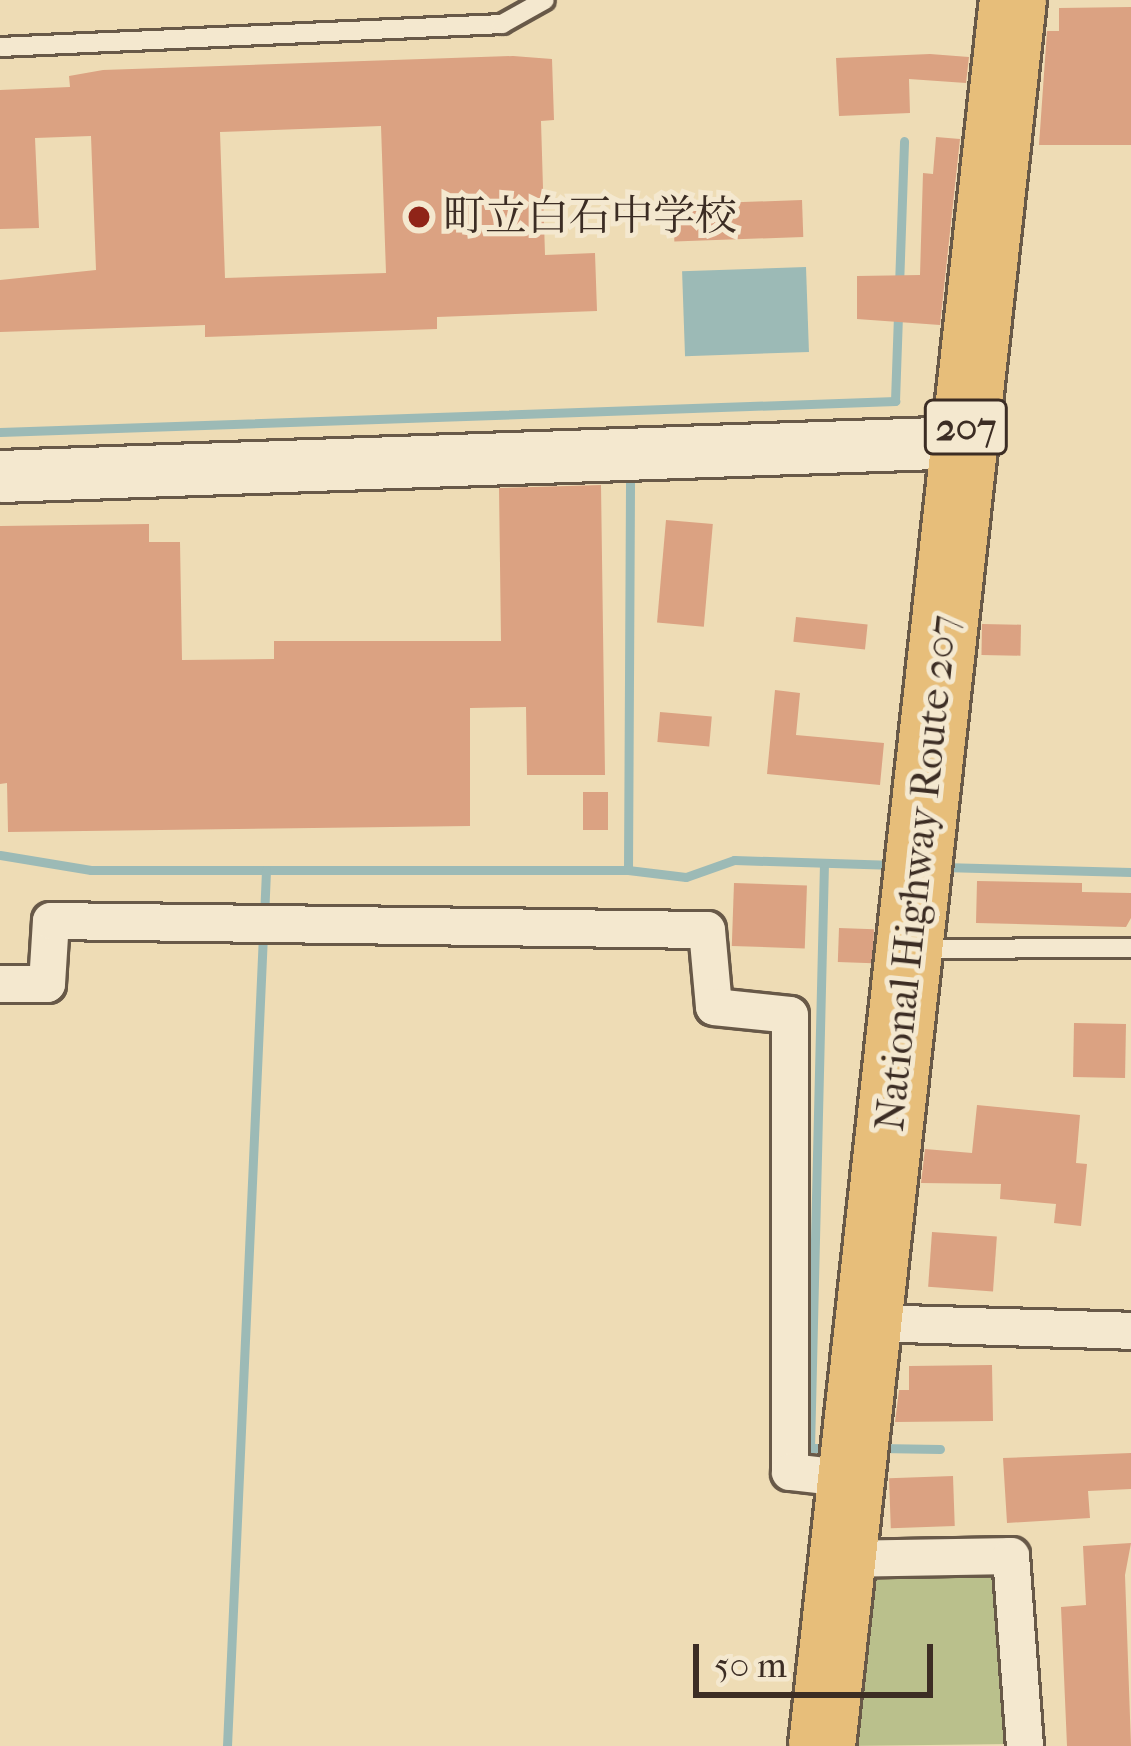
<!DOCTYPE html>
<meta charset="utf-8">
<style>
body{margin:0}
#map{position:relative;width:1131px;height:1746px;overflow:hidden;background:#eedcb5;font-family:"IM FELL French Canon","Noto Serif JP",serif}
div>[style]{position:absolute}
.green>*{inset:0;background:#bac08c}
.water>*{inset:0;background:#9cbab6;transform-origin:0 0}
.stream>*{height:9px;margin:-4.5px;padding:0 4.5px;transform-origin:4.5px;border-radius:4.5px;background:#9cbab6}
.building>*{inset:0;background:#dba282;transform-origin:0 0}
.roads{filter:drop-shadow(3px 0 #685948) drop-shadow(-3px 0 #685948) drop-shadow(0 3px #685948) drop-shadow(0 -3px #685948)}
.lane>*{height:18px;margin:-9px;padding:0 9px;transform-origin:9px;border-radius:9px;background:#f4e8cf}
.street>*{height:36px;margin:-18px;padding:0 18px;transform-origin:18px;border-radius:18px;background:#f4e8cf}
.secondary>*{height:51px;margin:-25.5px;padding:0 25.5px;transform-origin:25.5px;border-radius:25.5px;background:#f4e8cf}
.highway>*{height:66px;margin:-33px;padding:0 33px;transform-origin:33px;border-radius:33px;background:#e7be7a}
.dots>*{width:33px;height:33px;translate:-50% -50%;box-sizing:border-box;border:6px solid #f4e8cf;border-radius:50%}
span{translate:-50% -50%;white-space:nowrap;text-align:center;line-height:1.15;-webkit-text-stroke:10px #f4e8cf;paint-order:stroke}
.shield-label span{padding:3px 9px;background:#f4e8cf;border:3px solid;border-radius:9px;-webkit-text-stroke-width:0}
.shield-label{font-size:39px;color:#3c2d24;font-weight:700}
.poi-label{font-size:42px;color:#3c2d24}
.left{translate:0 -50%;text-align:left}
.street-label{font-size:42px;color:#3c2d24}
.scale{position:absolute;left:693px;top:1644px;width:240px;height:54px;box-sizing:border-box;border:6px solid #3c2d24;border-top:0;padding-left:15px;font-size:36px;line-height:42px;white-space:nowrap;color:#3c2d24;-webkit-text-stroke:9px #f4e8cf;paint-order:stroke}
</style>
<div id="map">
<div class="green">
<i style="clip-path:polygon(998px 1574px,1012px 1744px,844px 1746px,863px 1578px)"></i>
</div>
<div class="water">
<i style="left:806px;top:267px;width:85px;height:124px;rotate:88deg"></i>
</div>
<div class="stream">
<i style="left:899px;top:286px;width:145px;rotate:-88deg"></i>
<i style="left:0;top:432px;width:896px;rotate:-1.98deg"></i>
<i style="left:895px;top:401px;width:87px;rotate:-88deg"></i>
<i style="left:0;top:855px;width:92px;rotate:9.4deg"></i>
<i style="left:91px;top:870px;width:537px"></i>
<i style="left:628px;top:870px;width:400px;rotate:-89.7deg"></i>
<i style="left:824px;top:863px;width:585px;rotate:91.37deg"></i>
<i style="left:810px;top:1448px;width:23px"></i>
<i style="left:942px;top:867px;width:189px;rotate:1.5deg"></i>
<i style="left:628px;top:870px;width:58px;rotate:6.9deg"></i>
<i style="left:686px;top:877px;width:51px;rotate:-19.5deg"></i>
<i style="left:734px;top:860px;width:161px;rotate:1.8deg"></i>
<i style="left:264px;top:918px;width:48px;rotate:-87.6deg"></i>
<i style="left:879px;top:1448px;width:61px;rotate:0.9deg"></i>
<i style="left:227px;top:1746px;width:812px;rotate:-87.46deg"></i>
</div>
<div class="building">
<i style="clip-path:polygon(1131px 7px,1131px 145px,1039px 145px,1047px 31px,1059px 31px,1059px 8px)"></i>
<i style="clip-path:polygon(930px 54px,969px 57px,966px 83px,909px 79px,910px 113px,839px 116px,836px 58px)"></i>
<i style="clip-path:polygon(evenodd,513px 56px,552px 59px,554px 120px,541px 121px,545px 255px,595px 253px,597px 311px,437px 317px,437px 329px,205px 337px,205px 325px,0 332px,0 280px,96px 270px,91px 136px,35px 138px,39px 228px,0 229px,0 90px,70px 87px,69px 76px,103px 70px,513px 56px,381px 126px,386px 273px,225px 278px,220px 132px,381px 126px)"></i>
<i style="clip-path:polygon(936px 137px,960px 139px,940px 325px,857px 319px,857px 276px,920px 275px,923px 173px,933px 174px)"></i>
<i style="left:802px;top:200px;width:37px;height:129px;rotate:88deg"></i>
<i style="clip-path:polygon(601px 485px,605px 775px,527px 775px,526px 707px,470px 708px,470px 826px,8px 832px,7px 783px,0 784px,0 526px,149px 524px,149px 542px,180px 542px,182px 660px,274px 659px,274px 641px,501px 641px,499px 488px)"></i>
<i style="left:666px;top:520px;width:47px;height:103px;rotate:5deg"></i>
<i style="left:796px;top:617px;width:72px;height:25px;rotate:6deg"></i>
<i style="left:982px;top:624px;width:39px;height:31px;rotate:1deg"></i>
<i style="clip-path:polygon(775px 690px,800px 693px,796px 735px,884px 743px,880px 785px,767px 774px)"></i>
<i style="left:660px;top:712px;width:52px;height:30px;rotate:5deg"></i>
<i style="left:608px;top:792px;width:38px;height:25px;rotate:90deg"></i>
<i style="clip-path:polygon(977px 881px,1082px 883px,1082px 892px,1131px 893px,1131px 918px,1126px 927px,976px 923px)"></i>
<i style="left:734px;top:883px;width:73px;height:63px;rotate:2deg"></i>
<i style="left:839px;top:928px;width:35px;height:34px;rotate:2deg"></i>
<i style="left:1074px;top:1023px;width:52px;height:54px;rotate:1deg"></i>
<i style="clip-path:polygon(977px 1105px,1080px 1115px,1076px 1163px,1087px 1164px,1081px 1226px,1054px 1223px,1056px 1204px,1000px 1199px,1001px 1184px,921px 1183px,925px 1149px,972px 1153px)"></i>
<i style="left:932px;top:1232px;width:65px;height:55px;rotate:4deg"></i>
<i style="clip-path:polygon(992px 1365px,993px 1421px,895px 1422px,899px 1390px,909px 1390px,909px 1366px)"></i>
<i style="clip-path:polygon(1131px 1453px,1131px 1489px,1088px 1491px,1090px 1518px,1007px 1523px,1003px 1458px)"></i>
<i style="left:953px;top:1476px;width:50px;height:64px;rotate:88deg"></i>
<i style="clip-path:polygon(1131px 1543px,1125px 1575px,1131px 1746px,1067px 1746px,1061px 1607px,1086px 1605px,1083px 1546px)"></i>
</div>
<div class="roads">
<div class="lane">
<i style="left:0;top:47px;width:503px;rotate:-2.62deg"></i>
<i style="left:502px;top:24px;width:49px;rotate:-29.2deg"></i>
<i style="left:920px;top:949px;width:211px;rotate:-0.3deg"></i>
</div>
<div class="street">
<i style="left:0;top:984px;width:47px"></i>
<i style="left:47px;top:984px;width:63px;rotate:-86.4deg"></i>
<i style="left:51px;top:921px;width:656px;rotate:0.79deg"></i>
<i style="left:707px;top:930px;width:77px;rotate:84.8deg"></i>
<i style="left:714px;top:1007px;width:76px;rotate:6deg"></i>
<i style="left:790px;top:1015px;width:457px;rotate:90deg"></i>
<i style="left:790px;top:1472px;width:61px;rotate:6.5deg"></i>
<i style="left:868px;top:1323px;width:263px;rotate:1.7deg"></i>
<i style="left:842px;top:1559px;width:169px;rotate:-1deg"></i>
<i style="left:1011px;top:1556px;width:191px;rotate:85.8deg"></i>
</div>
<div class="secondary">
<i style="left:0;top:476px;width:966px;rotate:-2.02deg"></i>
</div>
<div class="highway">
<i style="left:822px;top:1746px;width:1756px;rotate:-83.76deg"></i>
</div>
</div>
<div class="dots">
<i style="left:419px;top:217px;background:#8f2418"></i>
</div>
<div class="shield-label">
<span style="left:966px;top:427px">207</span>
</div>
<div class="poi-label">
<span class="left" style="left:443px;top:217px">町立白石中学校</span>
</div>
<div class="street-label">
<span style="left:917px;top:873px;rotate:-84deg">National Highway Route 207</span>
</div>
<div class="scale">50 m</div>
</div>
